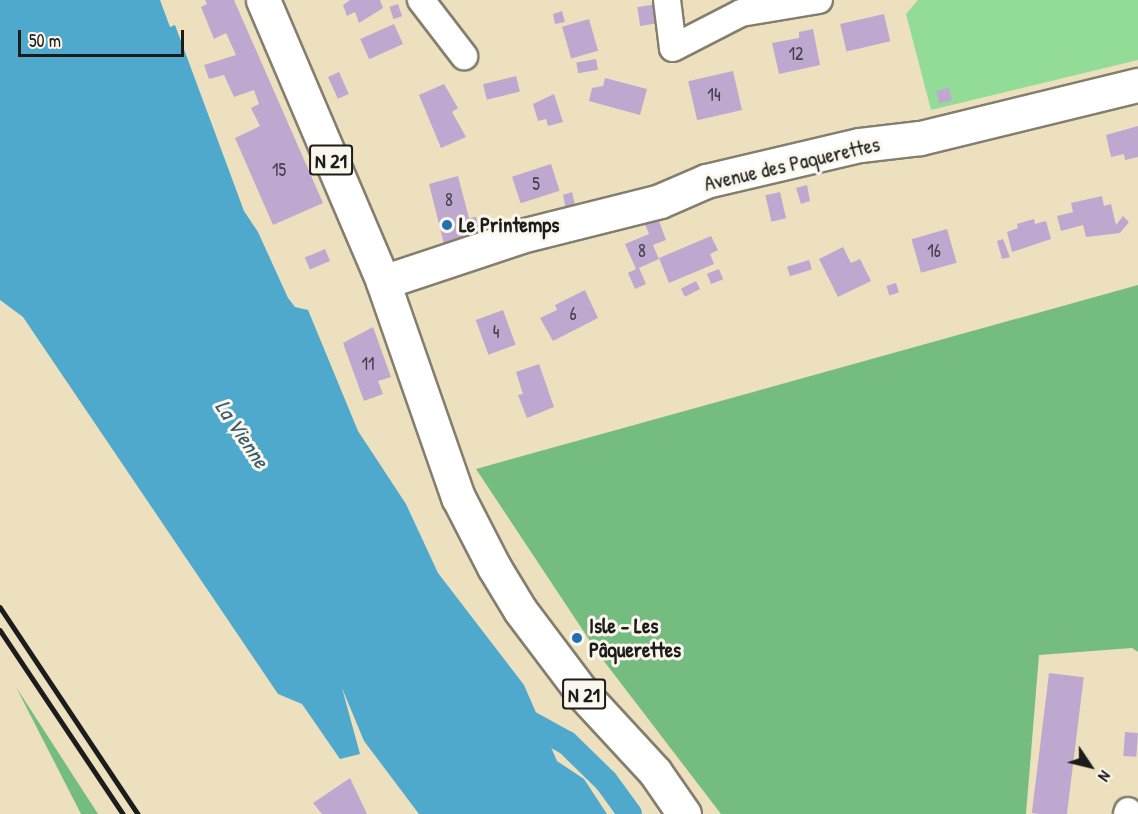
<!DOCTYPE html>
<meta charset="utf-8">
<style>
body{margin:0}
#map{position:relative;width:1138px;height:814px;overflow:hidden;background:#ece0bf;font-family:"Patrick Hand",sans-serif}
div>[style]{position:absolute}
.green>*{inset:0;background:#92dc98}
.forest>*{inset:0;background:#75bc80}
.water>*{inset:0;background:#4fa9cd}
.canal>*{height:24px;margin:-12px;padding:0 12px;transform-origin:12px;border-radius:12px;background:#4fa9cd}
.building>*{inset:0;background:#bea8cf;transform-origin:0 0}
.roads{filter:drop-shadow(2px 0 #847e6e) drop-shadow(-2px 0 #847e6e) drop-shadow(0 2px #847e6e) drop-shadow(0 -2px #847e6e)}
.minor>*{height:26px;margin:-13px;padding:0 13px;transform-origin:13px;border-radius:13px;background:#fff}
.secondary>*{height:33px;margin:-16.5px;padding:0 16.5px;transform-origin:16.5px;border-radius:16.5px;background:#fff}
.primary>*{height:33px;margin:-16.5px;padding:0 16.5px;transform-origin:16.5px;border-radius:16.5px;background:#fff}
.rail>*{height:4.5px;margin:-2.25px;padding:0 2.25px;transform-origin:2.25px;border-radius:2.25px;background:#1c1c1c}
.dots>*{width:16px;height:16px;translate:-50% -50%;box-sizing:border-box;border:3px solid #fbf7ec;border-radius:50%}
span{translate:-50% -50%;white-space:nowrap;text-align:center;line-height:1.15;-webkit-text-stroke:6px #fbf7ec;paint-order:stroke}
.number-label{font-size:18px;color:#443f49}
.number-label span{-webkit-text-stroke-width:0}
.shield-label span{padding:2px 4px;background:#fbf7ec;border:2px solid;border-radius:4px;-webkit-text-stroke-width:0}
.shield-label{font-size:20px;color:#1c1c1c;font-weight:700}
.street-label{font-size:21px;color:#1c1c1c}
.poi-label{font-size:21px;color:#1c1c1c;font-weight:700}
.left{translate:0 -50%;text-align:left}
.water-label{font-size:22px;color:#335b6c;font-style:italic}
.north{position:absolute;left:1060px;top:736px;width:60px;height:60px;-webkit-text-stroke:4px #fbf7ec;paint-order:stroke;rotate:125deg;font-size:16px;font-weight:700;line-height:24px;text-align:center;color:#1c1c1c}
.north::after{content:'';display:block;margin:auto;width:21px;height:27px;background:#1c1c1c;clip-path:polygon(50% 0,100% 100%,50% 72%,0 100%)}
.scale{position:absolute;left:18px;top:30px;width:166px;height:27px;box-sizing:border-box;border:3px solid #1c1c1c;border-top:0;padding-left:8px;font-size:18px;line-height:21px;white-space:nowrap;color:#1c1c1c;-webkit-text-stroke:4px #fbf7ec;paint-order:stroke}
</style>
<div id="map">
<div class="green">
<i style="clip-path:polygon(918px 0,1138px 0,1138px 60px,931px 110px,906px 14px)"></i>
</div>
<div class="forest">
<i style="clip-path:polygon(1138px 285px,1138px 652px,1132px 648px,1039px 655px,1026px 814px,721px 814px,600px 656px,476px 469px)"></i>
<i style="clip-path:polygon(16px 687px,98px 814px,81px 814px)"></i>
</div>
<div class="water">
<i style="clip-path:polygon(0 0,160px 0,170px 27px,175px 25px,244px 211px,258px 232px,288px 298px,295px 307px,308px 310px,358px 431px,406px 504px,438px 573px,524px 685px,557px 761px,584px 779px,607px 814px,419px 814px,364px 741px,342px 688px,360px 754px,340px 759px,302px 704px,278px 694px,23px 317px,0 300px)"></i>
</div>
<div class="canal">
<i style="left:516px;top:715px;width:58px;rotate:28.8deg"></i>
<i style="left:567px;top:743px;width:54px;rotate:44.3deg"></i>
<i style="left:606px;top:781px;width:41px;rotate:54deg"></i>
</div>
<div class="building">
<i style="clip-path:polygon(205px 0,234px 0,323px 203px,273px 225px,235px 138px,260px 126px,251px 108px,259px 104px,254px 90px,234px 97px,224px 75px,209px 79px,204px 65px,236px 55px,226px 33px,214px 39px,201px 7px,207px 4px)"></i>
<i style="clip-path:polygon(350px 0,380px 0,383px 8px,359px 23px,355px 12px,347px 16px,343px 5px)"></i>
<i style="left:398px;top:4px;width:13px;height:9px;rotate:72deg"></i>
<i style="left:657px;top:4px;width:19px;height:20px;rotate:81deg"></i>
<i style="clip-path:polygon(562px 11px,565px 22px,555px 24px,553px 14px)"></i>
<i style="left:884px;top:14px;width:28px;height:45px;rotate:77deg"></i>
<i style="left:589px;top:19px;width:33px;height:28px;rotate:74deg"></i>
<i style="left:394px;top:24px;width:22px;height:37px;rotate:66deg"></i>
<i style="clip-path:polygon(813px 29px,820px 65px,779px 74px,772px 43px,799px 38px,799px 32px)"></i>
<i style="left:596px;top:59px;width:11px;height:20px;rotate:80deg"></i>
<i style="left:733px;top:71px;width:40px;height:46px;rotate:77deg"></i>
<i style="left:339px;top:72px;width:24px;height:12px;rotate:66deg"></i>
<i style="left:516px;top:76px;width:16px;height:34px;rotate:76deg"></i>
<i style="clip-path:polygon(605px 78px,647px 89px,640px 115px,589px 101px,592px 88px,603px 86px)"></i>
<i style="clip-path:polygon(444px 84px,458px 108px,452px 112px,466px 137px,441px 148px,419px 95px)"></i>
<i style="left:949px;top:88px;width:13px;height:13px;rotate:77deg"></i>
<i style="clip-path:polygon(554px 94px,563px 122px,548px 126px,546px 119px,538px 121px,533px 104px)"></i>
<i style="clip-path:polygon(1138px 126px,1138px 157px,1125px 160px,1124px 154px,1111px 157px,1106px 135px)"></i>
<i style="left:551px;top:164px;width:28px;height:41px;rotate:72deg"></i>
<i style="clip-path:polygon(458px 176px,469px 218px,476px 217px,481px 235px,444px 244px,429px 184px)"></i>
<i style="clip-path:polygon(807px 185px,810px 201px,801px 204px,796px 188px)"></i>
<i style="clip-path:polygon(572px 192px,576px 209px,566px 210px,563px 195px)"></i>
<i style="left:780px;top:192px;width:27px;height:15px;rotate:77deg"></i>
<i style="clip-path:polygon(1102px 196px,1104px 206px,1111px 204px,1116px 225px,1123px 216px,1129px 222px,1120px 233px,1086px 237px,1083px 225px,1061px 231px,1057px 216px,1073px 212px,1071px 203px)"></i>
<i style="clip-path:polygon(1034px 219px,1035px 224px,1046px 221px,1051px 239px,1012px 252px,1007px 232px,1018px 228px,1017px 224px)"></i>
<i style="clip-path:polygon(659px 221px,666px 240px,653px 245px,659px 259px,639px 268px,646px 284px,635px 289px,628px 273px,636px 269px,625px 244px,649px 234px,645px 224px)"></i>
<i style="left:947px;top:229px;width:35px;height:37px;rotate:74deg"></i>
<i style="clip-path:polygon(711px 236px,718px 250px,710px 254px,714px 264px,669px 283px,659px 258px)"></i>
<i style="clip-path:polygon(1003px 239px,1010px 257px,1002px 259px,997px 241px)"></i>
<i style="clip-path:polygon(843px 247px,851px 263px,860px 259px,871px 281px,838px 297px,819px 259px)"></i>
<i style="left:325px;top:249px;width:13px;height:22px;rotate:67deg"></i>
<i style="left:809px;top:260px;width:10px;height:23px;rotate:73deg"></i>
<i style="left:719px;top:269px;width:11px;height:13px;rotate:68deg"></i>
<i style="left:696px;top:281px;width:9px;height:17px;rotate:63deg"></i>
<i style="left:896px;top:283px;width:10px;height:10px;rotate:73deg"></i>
<i style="clip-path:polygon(585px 290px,598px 318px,553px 341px,540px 318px,557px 310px,555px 305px)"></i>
<i style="left:503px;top:310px;width:37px;height:29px;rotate:70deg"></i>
<i style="clip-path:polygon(373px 327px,391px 377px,378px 381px,383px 394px,364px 401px,343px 343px)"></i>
<i style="clip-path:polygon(539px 364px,554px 407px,527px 418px,518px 395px,523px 394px,516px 372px)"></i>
<i style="left:1049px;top:673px;width:35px;height:141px;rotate:7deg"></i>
<i style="left:1125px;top:732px;width:13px;height:24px;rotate:4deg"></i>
<i style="clip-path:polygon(350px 778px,367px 814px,322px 814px,313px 803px)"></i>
</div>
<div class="roads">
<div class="minor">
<i style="left:421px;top:0;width:71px;rotate:52.5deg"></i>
<i style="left:667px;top:0;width:48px;rotate:82.9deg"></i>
<i style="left:673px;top:48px;width:76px;rotate:-27.2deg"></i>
<i style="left:741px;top:13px;width:79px;rotate:-9.5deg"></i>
<i style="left:1127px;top:814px;width:3px;rotate:-72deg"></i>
</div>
<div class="secondary">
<i style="left:383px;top:282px;width:145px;rotate:-18.4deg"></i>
<i style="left:521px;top:236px;width:143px;rotate:-14.1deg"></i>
<i style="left:660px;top:201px;width:50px;rotate:-23.5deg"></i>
<i style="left:706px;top:181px;width:158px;rotate:-13.2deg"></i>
<i style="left:860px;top:145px;width:60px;rotate:-6.7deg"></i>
<i style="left:920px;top:138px;width:224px;rotate:-13.7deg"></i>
</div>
<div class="primary">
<i style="left:263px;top:0;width:306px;rotate:66.9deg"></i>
<i style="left:383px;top:282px;width:228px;rotate:70.8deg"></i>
<i style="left:458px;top:497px;width:79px;rotate:62.8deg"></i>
<i style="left:494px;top:567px;width:50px;rotate:58.8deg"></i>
<i style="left:520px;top:610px;width:106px;rotate:53deg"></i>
<i style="left:584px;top:695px;width:105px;rotate:47.3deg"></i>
<i style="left:655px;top:772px;width:51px;rotate:55.4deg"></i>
</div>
</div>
<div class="rail">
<i style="left:0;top:607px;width:249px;rotate:56.3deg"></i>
<i style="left:0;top:630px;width:221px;rotate:56.2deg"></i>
</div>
<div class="dots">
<i style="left:447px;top:225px;background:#1f6fb2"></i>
<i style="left:577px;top:638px;background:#1f6fb2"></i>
</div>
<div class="number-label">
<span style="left:796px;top:54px">12</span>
<span style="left:714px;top:95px">14</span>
<span style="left:279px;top:170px">15</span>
<span style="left:536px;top:184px">5</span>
<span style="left:449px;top:200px">8</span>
<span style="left:642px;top:251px">8</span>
<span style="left:934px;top:251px">16</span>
<span style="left:573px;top:314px">6</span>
<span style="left:496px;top:332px">4</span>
<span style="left:368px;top:364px">11</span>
</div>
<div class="shield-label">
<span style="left:331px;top:160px">N 21</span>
<span style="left:584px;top:694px">N 21</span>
</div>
<div class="street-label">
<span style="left:792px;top:164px;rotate:-13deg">Avenue des Paquerettes</span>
</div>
<div class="poi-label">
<span class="left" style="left:459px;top:225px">Le Printemps</span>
<span class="left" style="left:589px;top:638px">Isle - Les<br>Pâquerettes</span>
</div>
<div class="water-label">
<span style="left:242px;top:434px;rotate:56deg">La Vienne</span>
</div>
<div class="north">N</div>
<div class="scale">50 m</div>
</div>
